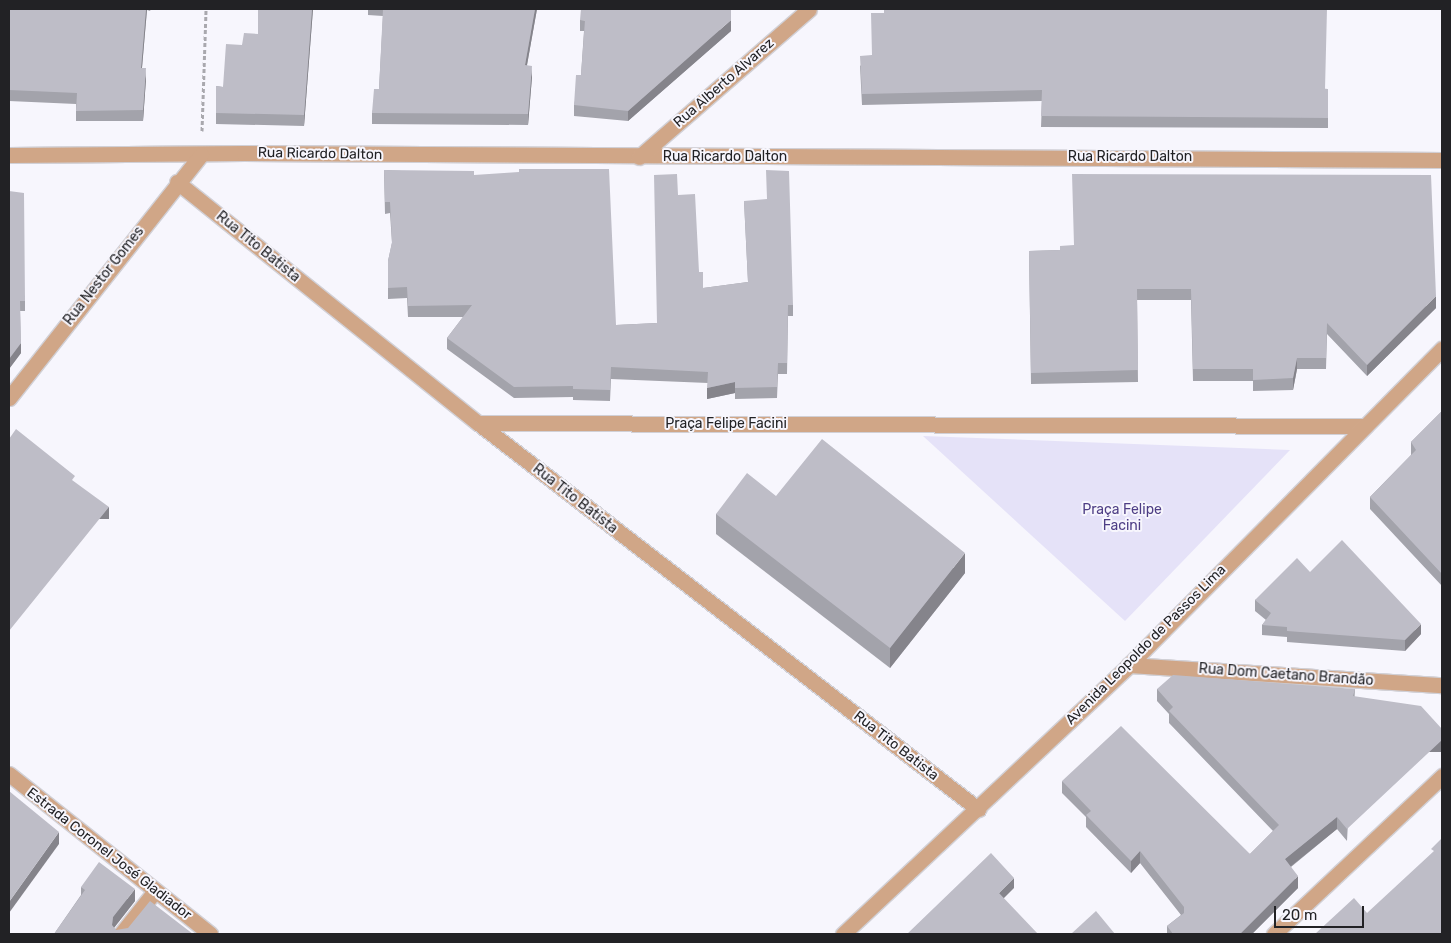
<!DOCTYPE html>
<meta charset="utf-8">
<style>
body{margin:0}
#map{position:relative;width:1451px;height:943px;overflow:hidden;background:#f7f6fd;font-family:Rubik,sans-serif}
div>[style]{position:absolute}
.green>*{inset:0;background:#e5e2f8}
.path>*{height:3px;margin-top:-1.5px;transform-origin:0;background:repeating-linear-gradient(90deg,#a9a8ae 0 4px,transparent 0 6.5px)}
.roads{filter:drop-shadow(1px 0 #d1d0d6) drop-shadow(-1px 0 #d1d0d6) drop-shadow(0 1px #d1d0d6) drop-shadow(0 -1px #d1d0d6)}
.minor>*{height:15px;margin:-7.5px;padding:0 7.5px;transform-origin:7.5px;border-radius:7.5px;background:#d0a687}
.wall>*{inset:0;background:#a3a3ab}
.shaded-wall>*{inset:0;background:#85848b;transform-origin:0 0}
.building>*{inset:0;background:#bebdc7}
span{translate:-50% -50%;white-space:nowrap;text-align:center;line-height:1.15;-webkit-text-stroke:4px #f7f6fd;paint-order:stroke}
.street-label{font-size:14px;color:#222225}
.park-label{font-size:14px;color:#4e3e85}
.frame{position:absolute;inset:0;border:10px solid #222225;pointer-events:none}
.scale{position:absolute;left:1274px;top:906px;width:90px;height:22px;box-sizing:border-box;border:2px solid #222225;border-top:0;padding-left:6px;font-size:15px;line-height:18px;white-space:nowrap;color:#222225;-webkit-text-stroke:4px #f7f6fd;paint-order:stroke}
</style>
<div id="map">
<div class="green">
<i style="clip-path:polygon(923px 436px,1290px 450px,1125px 621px)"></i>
</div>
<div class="path">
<i style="left:202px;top:131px;width:122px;rotate:-88.1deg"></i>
</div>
<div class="roads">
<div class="minor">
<i style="left:9px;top:155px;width:235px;rotate:-0.5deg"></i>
<i style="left:244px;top:153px;width:1198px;rotate:0.33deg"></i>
<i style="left:639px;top:157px;width:225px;rotate:-41deg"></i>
<i style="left:177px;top:182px;width:386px;rotate:38.7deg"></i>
<i style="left:478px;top:423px;width:632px;rotate:37.67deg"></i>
<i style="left:9px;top:398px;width:310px;rotate:-51.7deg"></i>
<i style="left:478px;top:423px;width:887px;rotate:0.19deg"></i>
<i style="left:1129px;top:665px;width:314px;rotate:3.7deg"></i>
<i style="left:9px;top:774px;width:257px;rotate:38.5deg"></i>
<i style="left:121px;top:934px;width:55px;rotate:-51.7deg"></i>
<i style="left:843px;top:934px;width:393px;rotate:-43.2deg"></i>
<i style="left:1129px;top:665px;width:445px;rotate:-45.3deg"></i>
<i style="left:1274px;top:934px;width:231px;rotate:-43.2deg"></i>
</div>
</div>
<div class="wall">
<i style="clip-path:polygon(9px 9px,151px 9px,150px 11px,147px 10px,142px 68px,146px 79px,143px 121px,76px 121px,76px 104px,9px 101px)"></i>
<i style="clip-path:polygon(258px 9px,313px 9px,304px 126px,216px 124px,216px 86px,223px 87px,242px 45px,258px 34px)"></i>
<i style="clip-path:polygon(368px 9px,537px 9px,527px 65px,532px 77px,528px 125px,372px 124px,372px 113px,379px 89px,383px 16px,368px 15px)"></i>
<i style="clip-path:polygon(580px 20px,731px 31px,628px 121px,574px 116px,574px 105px,581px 75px,584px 31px,580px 31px)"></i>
<i style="clip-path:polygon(872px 55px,1328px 89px,1328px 128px,1041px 127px,1042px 101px,862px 105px,860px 66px)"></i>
<i style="clip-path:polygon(384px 170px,474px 175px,616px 325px,657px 323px,678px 195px,703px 288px,748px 282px,744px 201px,793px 305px,793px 316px,788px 316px,787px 374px,778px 374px,777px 398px,735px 399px,735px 393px,707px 399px,708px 383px,611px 379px,610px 401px,573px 400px,573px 397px,514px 398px,447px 349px,447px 338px,463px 317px,408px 317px,407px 298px,388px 299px,388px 261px,392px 243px,390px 213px,385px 214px)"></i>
<i style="clip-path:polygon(9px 191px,25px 301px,25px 311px,20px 311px,21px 353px,9px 369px)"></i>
<i style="clip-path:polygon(1060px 246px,1436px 308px,1367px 376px,1327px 334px,1326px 369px,1297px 369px,1293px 390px,1253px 391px,1253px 381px,1193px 381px,1191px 300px,1137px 300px,1138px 382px,1031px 384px,1029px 251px,1060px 250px)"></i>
<i style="clip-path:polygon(1442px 411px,1442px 586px,1370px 509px,1370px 497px,1411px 455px,1411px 442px)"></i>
<i style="clip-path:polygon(776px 496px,965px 573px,890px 668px,716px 534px,716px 514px)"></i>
<i style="clip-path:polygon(1310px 572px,1421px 634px,1405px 651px,1287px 642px,1287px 637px,1262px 635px,1262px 625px,1266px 620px,1255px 611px,1255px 600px)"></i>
<i style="clip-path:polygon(1157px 689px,1355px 689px,1347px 841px,1337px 829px,1291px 867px,1298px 888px,1252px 934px,1167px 934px,1167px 926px,1181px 915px,1140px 863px,1131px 873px,1086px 827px,1086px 817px,1062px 793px,1062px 781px,1250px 854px,1273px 831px,1169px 723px,1169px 714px,1157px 701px)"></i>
<i style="clip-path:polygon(1442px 809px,1442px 823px,1441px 822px,1441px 811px)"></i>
<i style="clip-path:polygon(81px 887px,135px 901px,114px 928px,116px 930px,54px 934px,81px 895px)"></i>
</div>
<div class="shaded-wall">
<i style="clip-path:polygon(146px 9px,147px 9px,141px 79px,141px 68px)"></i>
<i style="clip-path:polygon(312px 9px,313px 9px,304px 126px,304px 115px)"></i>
<i style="clip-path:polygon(535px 9px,537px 9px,525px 76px,525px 65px)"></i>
<i style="clip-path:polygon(731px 20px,731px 31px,628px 121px,628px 111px)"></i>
<i style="clip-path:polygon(532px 66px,532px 77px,528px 125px,528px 114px)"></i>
<i style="clip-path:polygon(146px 68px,146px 79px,143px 121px,143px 110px)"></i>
<i style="clip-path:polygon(1436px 296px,1436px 308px,1367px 376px,1367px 365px)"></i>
<i style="clip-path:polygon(21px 343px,21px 353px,9px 369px,9px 359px)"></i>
<i style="clip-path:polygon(1297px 358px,1297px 369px,1293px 390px,1293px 378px)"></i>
<i style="clip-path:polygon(735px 382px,735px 393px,707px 399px,707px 388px)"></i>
<i style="left:109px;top:507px;width:12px;height:159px;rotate:90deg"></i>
<i style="clip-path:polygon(965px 553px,965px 573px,890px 668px,890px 648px)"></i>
<i style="clip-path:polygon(1421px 624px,1421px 634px,1405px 651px,1405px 640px)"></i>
<i style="left:1442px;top:740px;width:12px;height:130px;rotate:90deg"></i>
<i style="clip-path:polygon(1337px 817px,1337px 829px,1285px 871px,1285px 859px)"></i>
<i style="clip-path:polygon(59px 832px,59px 844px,9px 913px,9px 902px)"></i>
<i style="clip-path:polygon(1140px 851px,1140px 863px,1131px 873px,1131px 861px)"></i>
<i style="clip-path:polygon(1298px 876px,1298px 888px,1252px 934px,1240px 934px)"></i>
<i style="clip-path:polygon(1014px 878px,1014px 888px,999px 903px,999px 893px)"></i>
<i style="clip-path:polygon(135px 889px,135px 901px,113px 929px,112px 925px,113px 917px)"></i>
</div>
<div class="building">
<i style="clip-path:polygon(9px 9px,146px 9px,141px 68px,146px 68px,143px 110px,76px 111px,77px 93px,9px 90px)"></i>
<i style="clip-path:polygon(258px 9px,312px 9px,304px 115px,216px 113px,216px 86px,223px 87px,226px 44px,242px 45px,244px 33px,258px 34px)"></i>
<i style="clip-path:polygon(383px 9px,535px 9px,525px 65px,532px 66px,528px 114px,372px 113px,374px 89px,379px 89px)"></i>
<i style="clip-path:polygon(581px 9px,731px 9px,731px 20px,628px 111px,574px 105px,576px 75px,581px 75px,585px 20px,580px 20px)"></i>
<i style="clip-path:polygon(884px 9px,1327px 9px,1325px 89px,1328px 89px,1328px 118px,1041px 116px,1042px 90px,862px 94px,860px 56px,872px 55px,871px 13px,884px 13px)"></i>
<i style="clip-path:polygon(519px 169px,609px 169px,616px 325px,657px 323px,654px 175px,677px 174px,678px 195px,695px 194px,699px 272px,703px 272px,703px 288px,748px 282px,744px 201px,767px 199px,766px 170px,789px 171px,793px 305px,788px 305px,787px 363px,778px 363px,777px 387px,735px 388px,735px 382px,707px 388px,708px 372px,611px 367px,610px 390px,573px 389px,573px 386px,514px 387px,447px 338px,472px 305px,408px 306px,407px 287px,388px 288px,388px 261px,392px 242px,390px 202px,385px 202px,384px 170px,474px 171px,474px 175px,519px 172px)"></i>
<i style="clip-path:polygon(1072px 174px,1431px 175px,1436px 296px,1367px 365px,1327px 323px,1326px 358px,1297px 358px,1293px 378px,1253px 380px,1253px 369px,1193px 369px,1191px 289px,1137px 289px,1138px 370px,1031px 373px,1029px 251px,1060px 250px,1060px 246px,1074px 245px)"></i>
<i style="clip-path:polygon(9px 191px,24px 193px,25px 301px,20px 301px,21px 343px,9px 359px)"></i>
<i style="clip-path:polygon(1442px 411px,1442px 574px,1370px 497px,1416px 450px,1411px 442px)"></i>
<i style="clip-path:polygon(16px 429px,75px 476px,72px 480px,109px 507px,9px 631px,9px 439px)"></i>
<i style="clip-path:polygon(822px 439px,965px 553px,890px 648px,716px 514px,747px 473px,776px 496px)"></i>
<i style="clip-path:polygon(1342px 540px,1421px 624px,1405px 640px,1287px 631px,1287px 627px,1262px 625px,1271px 613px,1255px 600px,1297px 558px,1310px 572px)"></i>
<i style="clip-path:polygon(1173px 675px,1355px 689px,1353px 696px,1421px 706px,1442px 729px,1442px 740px,1347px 829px,1337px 817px,1285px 859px,1298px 876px,1240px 934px,1173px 934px,1167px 926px,1184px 913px,1184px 907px,1140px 851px,1131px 861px,1086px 815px,1091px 811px,1062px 781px,1121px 726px,1250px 854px,1279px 825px,1169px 711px,1173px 707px,1157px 689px)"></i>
<i style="clip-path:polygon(9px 791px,59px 832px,9px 902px)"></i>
<i style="clip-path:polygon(1442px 838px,1442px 934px,1315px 934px,1354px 898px,1367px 913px,1434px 851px,1431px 849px)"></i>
<i style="clip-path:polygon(991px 853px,1014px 878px,999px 893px,1038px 934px,907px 934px)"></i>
<i style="clip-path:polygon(99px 862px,135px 889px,113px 917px,112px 925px,116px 930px,128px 928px,150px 901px,193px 934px,54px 934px,85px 890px,81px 887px)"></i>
<i style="clip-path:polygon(1096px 911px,1115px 934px,1071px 934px)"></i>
</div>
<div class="street-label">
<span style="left:724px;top:83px;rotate:-41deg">Rua Alberto Alvarez</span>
<span style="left:320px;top:154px;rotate:1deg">Rua Ricardo Dalton</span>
<span style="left:725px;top:157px">Rua Ricardo Dalton</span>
<span style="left:1130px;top:157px">Rua Ricardo Dalton</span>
<span style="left:258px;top:247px;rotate:39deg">Rua Tito Batista</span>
<span style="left:104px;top:276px;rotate:-52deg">Rua Nestor Gomes</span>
<span style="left:726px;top:424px">Praça Felipe Facini</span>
<span style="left:575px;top:499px;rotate:38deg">Rua Tito Batista</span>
<span style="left:1146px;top:645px;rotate:-45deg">Avenida Leopoldo de Passos Lima</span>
<span style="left:1286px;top:675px;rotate:4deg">Rua Dom Caetano Brandão</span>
<span style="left:896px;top:746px;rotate:38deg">Rua Tito Batista</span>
<span style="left:109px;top:854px;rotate:38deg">Estrada Coronel José Gladiador</span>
</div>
<div class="park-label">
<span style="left:1122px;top:518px">Praça Felipe<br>Facini</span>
</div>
<div class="frame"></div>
<div class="scale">20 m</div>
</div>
